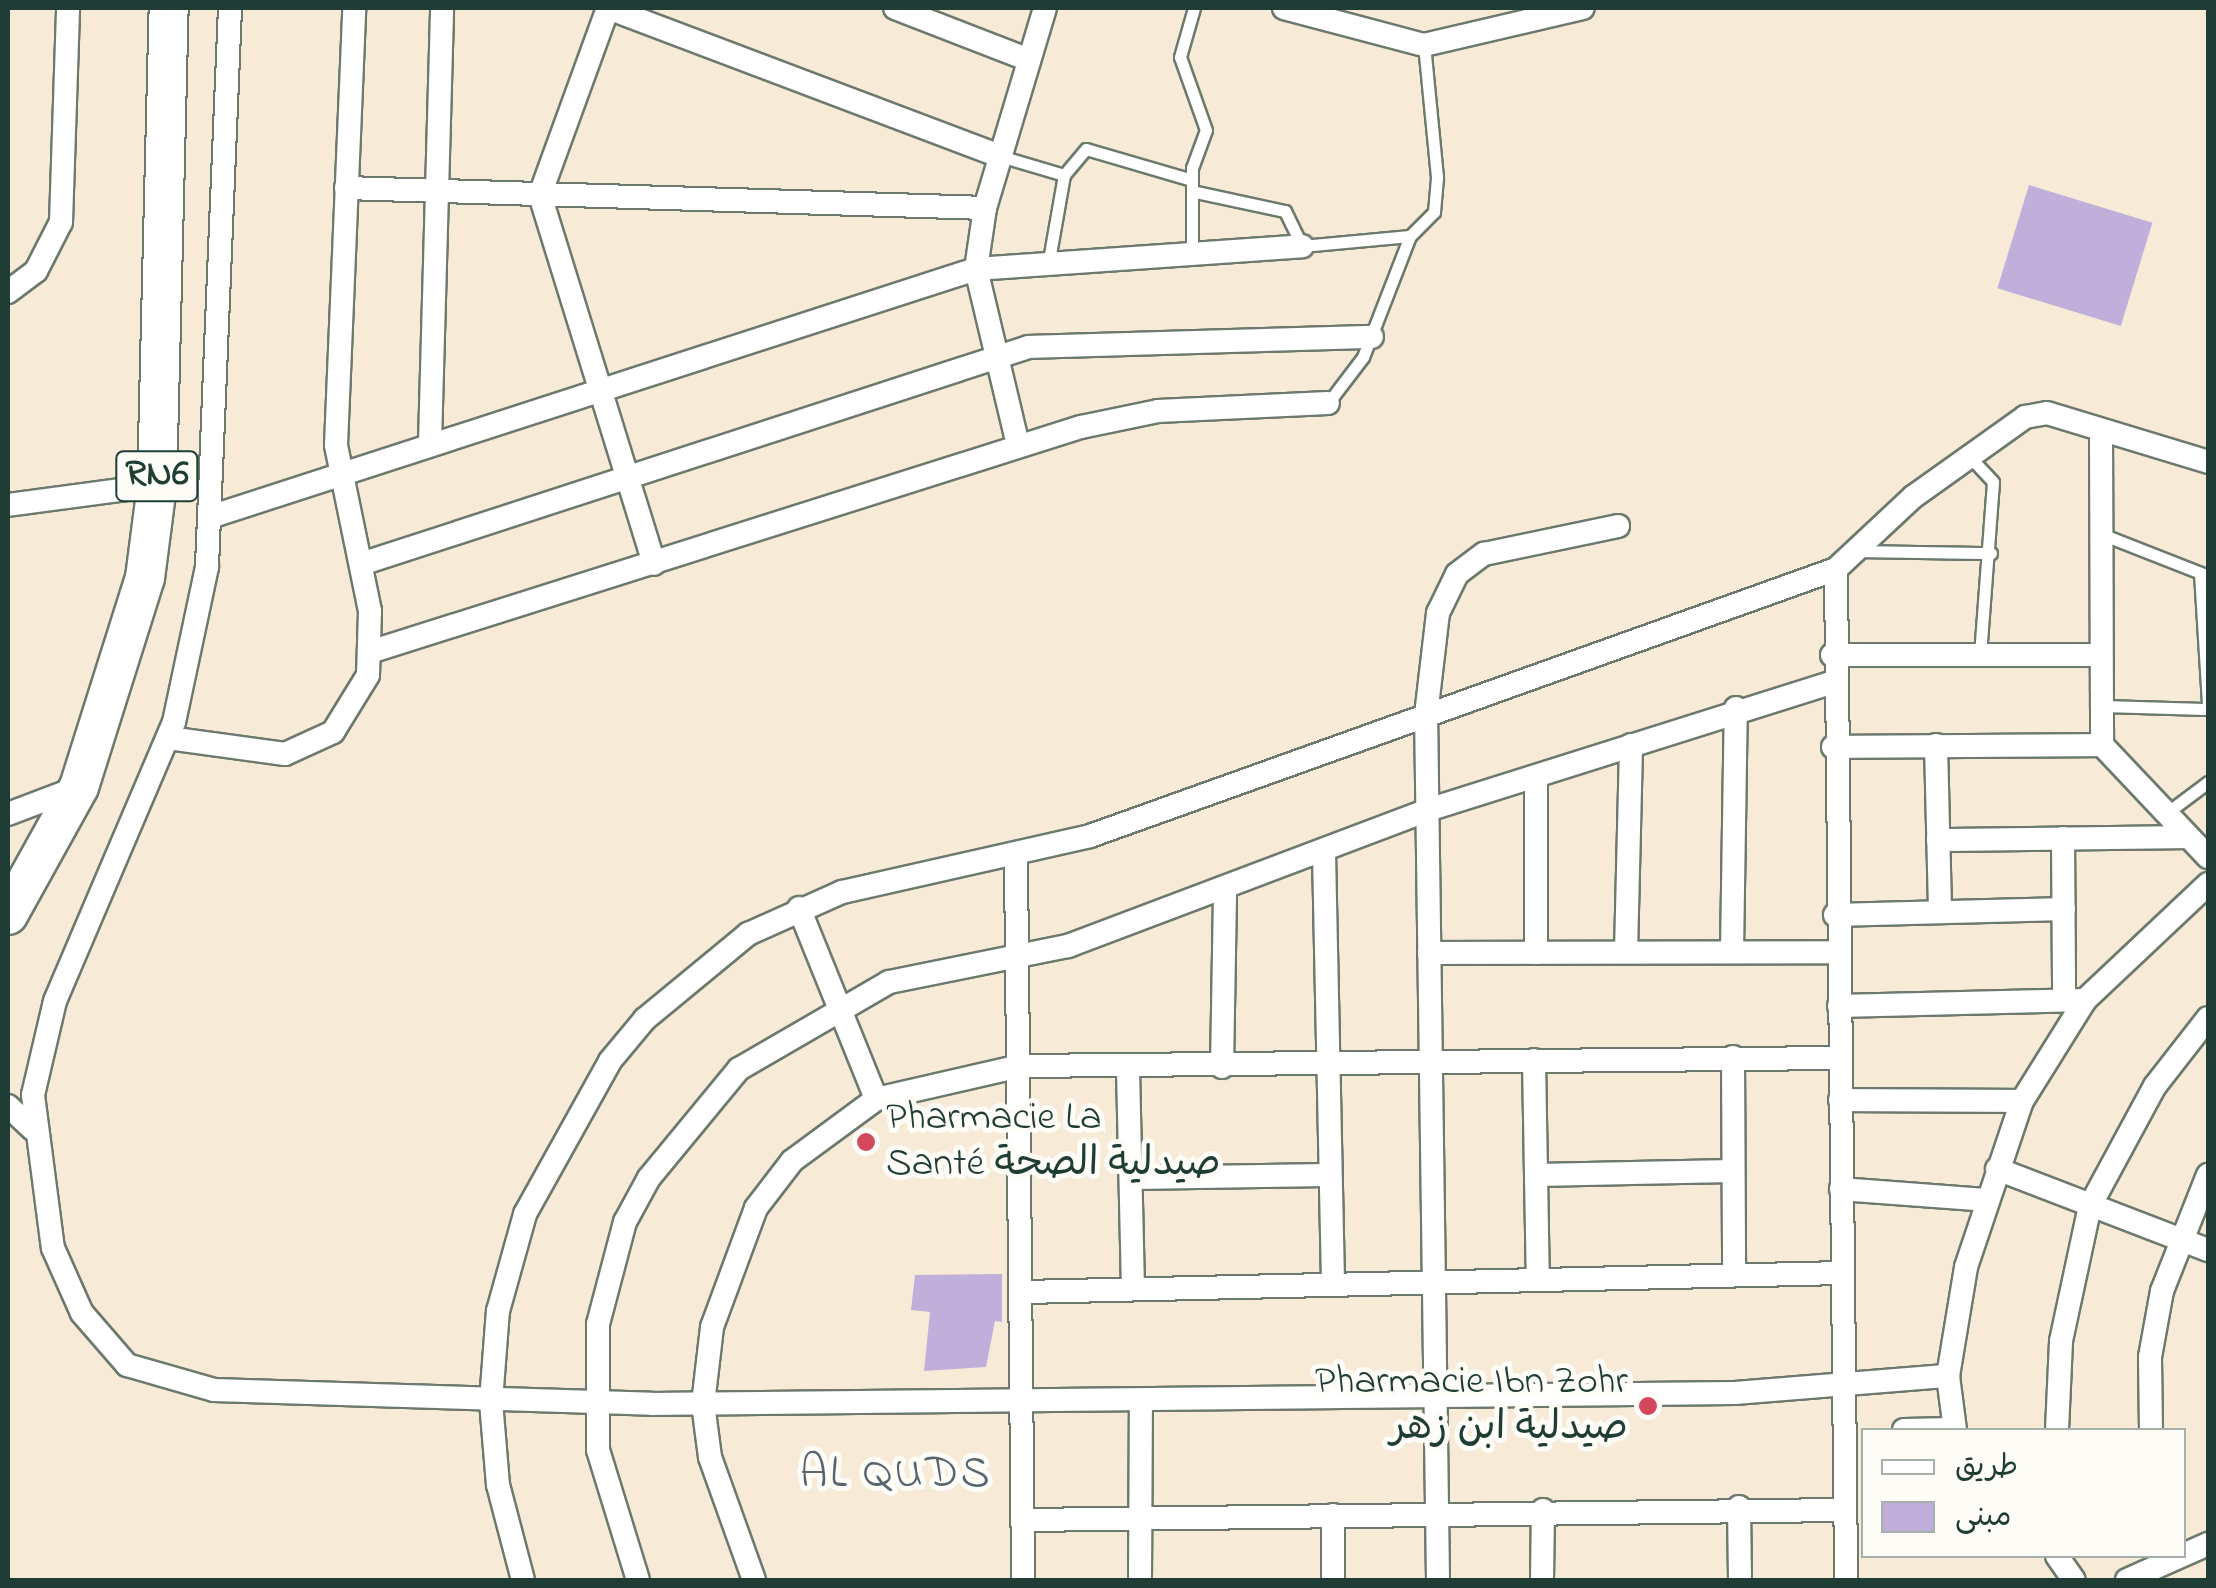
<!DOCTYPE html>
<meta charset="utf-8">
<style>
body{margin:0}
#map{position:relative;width:2216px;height:1588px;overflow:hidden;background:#f7ead7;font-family:"Indie Flower","Playpen Sans Arabic",sans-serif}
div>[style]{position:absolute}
.building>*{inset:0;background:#c0afda;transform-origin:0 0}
.roads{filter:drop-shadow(2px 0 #6b7a6d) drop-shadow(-2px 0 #6b7a6d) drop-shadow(0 2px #6b7a6d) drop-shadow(0 -2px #6b7a6d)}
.service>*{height:11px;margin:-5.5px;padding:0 5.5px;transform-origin:5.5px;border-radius:5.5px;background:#fff}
.minor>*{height:22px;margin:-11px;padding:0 11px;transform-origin:11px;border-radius:11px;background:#fff}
.primary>*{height:38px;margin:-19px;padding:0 19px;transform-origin:19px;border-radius:19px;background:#fff}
.dots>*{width:28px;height:28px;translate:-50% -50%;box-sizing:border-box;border:5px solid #fdfcf7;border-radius:50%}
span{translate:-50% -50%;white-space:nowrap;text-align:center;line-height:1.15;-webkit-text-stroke:10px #fdfcf7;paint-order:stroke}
.shield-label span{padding:2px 8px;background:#fdfcf7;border:2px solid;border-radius:8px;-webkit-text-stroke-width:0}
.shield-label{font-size:38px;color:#1f3d34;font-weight:700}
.poi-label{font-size:40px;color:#1f3d34}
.left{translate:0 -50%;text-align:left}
.right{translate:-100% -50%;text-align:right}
.quarter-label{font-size:45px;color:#57656e;letter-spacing:2.5px}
.frame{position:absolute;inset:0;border:10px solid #1f3d34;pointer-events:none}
.legend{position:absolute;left:1861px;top:1428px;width:325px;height:130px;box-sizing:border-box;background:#fdfcf7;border:2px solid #a4b0a9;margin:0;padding:12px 18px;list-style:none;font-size:30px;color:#1f3d34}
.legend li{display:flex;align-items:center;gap:20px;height:50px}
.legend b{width:50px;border:2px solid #a4b0a9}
</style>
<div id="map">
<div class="building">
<i style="left:2029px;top:185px;width:129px;height:108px;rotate:17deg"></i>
<i style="clip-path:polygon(1002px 1274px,1002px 1322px,995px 1321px,986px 1367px,924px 1371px,930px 1312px,911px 1310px,915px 1275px)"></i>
</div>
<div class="roads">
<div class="service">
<i style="left:1000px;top:156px;width:67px;rotate:16.5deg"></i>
<i style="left:1196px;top:192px;width:91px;rotate:12.1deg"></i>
<i style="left:1285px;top:211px;width:39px;rotate:64deg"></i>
<i style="left:1302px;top:246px;width:108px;rotate:-5.3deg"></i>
<i style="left:1410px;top:236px;width:34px;rotate:-45deg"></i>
<i style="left:1434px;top:212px;width:35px;rotate:-85deg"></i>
<i style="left:1437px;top:177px;width:133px;rotate:-95.6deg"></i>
<i style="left:1192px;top:256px;width:88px;rotate:-90deg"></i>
<i style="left:1192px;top:168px;width:40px;rotate:-69.8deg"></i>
<i style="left:1206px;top:130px;width:77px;rotate:-109.6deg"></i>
<i style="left:1180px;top:57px;width:51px;rotate:-74.1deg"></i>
<i style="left:1049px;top:260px;width:86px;rotate:-80deg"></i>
<i style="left:1064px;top:175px;width:34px;rotate:-50deg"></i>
<i style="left:1086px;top:149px;width:110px;rotate:16.3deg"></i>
<i style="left:1328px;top:403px;width:58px;rotate:-52.7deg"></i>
<i style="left:1363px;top:357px;width:130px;rotate:-68.8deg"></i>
<i style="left:1969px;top:456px;width:35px;rotate:47deg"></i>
<i style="left:1993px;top:482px;width:172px;rotate:94.3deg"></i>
<i style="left:2101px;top:534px;width:115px;rotate:21.4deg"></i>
<i style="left:1861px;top:551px;width:130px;rotate:0.9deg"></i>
<i style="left:2200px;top:573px;width:132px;rotate:86.5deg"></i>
<i style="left:2100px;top:706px;width:108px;rotate:1.6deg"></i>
<i style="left:2164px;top:815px;width:55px;rotate:-36.9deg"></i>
</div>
<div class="minor">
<i style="left:230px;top:8px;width:559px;rotate:92.36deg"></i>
<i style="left:207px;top:567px;width:158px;rotate:102deg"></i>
<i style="left:174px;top:722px;width:303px;rotate:113.1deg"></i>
<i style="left:55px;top:1001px;width:97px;rotate:103.2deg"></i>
<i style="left:33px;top:1095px;width:154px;rotate:82.6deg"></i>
<i style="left:53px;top:1248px;width:71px;rotate:66deg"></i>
<i style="left:82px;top:1313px;width:69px;rotate:49.1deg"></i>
<i style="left:127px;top:1365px;width:91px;rotate:16deg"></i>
<i style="left:214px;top:1390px;width:438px;rotate:1.8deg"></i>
<i style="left:652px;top:1404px;width:1083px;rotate:-0.58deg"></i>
<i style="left:1735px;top:1393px;width:214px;rotate:-4.6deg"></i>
<i style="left:608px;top:8px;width:199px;rotate:110deg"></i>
<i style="left:540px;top:195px;width:386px;rotate:72.8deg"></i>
<i style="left:608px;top:8px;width:419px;rotate:20.7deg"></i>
<i style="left:895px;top:8px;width:144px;rotate:21.2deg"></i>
<i style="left:1284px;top:8px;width:145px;rotate:14.8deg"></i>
<i style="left:1424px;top:45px;width:163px;rotate:-13.1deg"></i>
<i style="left:346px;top:188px;width:639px;rotate:1.79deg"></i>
<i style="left:8px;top:292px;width:35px;rotate:-37deg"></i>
<i style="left:36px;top:271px;width:55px;rotate:-63deg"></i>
<i style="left:61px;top:222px;width:214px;rotate:-88.1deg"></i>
<i style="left:2101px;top:430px;width:315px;rotate:89.8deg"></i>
<i style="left:2102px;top:745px;width:154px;rotate:46.6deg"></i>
<i style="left:430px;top:442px;width:434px;rotate:-88.4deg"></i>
<i style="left:1018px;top:445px;width:181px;rotate:-103.4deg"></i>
<i style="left:976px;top:269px;width:62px;rotate:-81.6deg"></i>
<i style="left:985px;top:208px;width:209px;rotate:-73.3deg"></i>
<i style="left:8px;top:505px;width:150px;rotate:-7.6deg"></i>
<i style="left:213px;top:516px;width:802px;rotate:-17.94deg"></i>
<i style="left:976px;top:269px;width:327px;rotate:-4deg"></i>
<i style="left:361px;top:564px;width:702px;rotate:-18deg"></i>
<i style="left:1029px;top:347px;width:343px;rotate:-1.7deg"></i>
<i style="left:1836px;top:569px;width:1011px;rotate:89.43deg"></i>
<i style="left:373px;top:651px;width:743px;rotate:-17.56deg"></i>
<i style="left:1081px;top:427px;width:79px;rotate:-11.7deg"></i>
<i style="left:1158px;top:411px;width:170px;rotate:-2.7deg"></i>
<i style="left:1832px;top:655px;width:266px"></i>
<i style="left:168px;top:738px;width:118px;rotate:7.8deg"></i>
<i style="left:285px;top:754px;width:53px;rotate:-24.6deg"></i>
<i style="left:333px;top:732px;width:67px;rotate:-58.4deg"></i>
<i style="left:368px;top:675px;width:64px;rotate:-88.2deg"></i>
<i style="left:370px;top:611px;width:169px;rotate:-101.6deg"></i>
<i style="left:336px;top:445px;width:437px;rotate:-87.6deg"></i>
<i style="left:1936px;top:745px;width:164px;rotate:88.6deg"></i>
<i style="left:1833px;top:747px;width:269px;rotate:-0.4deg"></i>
<i style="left:8px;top:814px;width:76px;rotate:-20.8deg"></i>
<i style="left:2063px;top:838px;width:162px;rotate:89.6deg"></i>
<i style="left:1938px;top:840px;width:244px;rotate:-0.7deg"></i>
<i style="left:1324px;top:853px;width:431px;rotate:88.8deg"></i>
<i style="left:1016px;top:859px;width:721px;rotate:89.44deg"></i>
<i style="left:799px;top:908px;width:206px;rotate:68deg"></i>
<i style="left:1835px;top:915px;width:229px;rotate:-1.5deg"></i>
<i style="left:1626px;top:952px;width:207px;rotate:-88.6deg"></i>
<i style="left:1732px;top:952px;width:244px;rotate:-89.1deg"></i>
<i style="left:1429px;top:953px;width:408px;rotate:-0.1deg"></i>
<i style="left:1536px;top:953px;width:171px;rotate:-90deg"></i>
<i style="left:1839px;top:1006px;width:246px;rotate:-1.4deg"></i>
<i style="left:1733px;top:1057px;width:217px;rotate:89.7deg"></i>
<i style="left:1534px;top:1060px;width:219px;rotate:89deg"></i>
<i style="left:1222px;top:1067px;width:177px;rotate:-89deg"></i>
<i style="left:1128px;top:1069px;width:214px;rotate:88.7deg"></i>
<i style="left:1840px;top:1100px;width:182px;rotate:0.3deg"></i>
<i style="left:8px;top:1106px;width:34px;rotate:43deg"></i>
<i style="left:1997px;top:1169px;width:226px;rotate:21deg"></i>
<i style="left:1537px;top:1175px;width:196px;rotate:-1.2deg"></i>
<i style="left:1133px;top:1178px;width:194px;rotate:-0.9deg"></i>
<i style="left:1841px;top:1189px;width:147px;rotate:4.3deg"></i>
<i style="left:1024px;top:1292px;width:817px;rotate:-1.33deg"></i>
<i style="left:1904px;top:1430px;width:50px;rotate:-1.1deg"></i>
<i style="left:1955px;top:1430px;width:54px;rotate:-97.4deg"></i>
<i style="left:1948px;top:1376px;width:110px;rotate:-80.6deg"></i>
<i style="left:1966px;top:1267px;width:175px;rotate:-71.4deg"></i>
<i style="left:2022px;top:1101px;width:119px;rotate:-58deg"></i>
<i style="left:2085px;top:1000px;width:169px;rotate:-43.3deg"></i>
<i style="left:2057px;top:1430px;width:89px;rotate:-87.4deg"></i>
<i style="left:2061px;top:1341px;width:138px;rotate:-77.9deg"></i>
<i style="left:2090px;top:1206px;width:136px;rotate:-61.6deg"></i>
<i style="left:2155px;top:1086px;width:86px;rotate:-52.1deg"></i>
<i style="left:2151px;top:1430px;width:73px;rotate:-90.8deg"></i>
<i style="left:2150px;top:1357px;width:67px;rotate:-79.7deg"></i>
<i style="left:2162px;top:1291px;width:125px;rotate:-68.4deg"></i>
<i style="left:1739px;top:1507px;width:73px;rotate:89.2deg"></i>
<i style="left:1024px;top:1520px;width:820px;rotate:-0.7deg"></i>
<i style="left:2057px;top:1556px;width:29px;rotate:55deg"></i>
<i style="left:523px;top:1580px;width:98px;rotate:-104.7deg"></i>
<i style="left:498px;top:1485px;width:84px;rotate:-94.8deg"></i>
<i style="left:491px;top:1401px;width:90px;rotate:-85.6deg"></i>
<i style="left:498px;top:1311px;width:101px;rotate:-74.4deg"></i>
<i style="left:525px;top:1214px;width:175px;rotate:-60.9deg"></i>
<i style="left:610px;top:1061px;width:55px;rotate:-50.2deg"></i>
<i style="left:645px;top:1019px;width:134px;rotate:-39.5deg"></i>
<i style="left:748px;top:934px;width:103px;rotate:-24.1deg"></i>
<i style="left:842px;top:892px;width:254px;rotate:-12.7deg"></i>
<i style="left:1090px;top:836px;width:792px;rotate:-19.69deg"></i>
<i style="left:1836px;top:569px;width:105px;rotate:-43.1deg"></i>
<i style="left:1913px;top:497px;width:138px;rotate:-35.5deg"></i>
<i style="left:2025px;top:417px;width:22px;rotate:-10deg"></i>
<i style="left:2047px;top:413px;width:168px;rotate:16.9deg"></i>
<i style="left:638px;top:1580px;width:136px;rotate:-107.1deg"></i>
<i style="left:598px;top:1450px;width:126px;rotate:-90deg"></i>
<i style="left:598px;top:1324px;width:106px;rotate:-75.2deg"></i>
<i style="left:625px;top:1222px;width:50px;rotate:-61.4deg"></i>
<i style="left:649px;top:1178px;width:141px;rotate:-50.5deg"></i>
<i style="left:739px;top:1069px;width:173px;rotate:-30.1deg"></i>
<i style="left:889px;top:982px;width:183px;rotate:-11.4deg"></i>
<i style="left:1068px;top:946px;width:388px;rotate:-20.7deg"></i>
<i style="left:1431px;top:809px;width:422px;rotate:-17.5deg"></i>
<i style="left:754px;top:1580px;width:131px;rotate:-109.7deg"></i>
<i style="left:710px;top:1457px;width:53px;rotate:-97.5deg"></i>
<i style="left:703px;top:1404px;width:78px;rotate:-83.3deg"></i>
<i style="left:712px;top:1327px;width:127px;rotate:-69.7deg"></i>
<i style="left:756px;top:1208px;width:59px;rotate:-52.5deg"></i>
<i style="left:792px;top:1161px;width:104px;rotate:-36.4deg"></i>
<i style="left:876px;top:1099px;width:148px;rotate:-12.9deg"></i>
<i style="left:1020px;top:1066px;width:818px;rotate:-0.56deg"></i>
<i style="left:1140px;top:1580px;width:180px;rotate:-89.7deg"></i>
<i style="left:1333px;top:1580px;width:65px;rotate:-90deg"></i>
<i style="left:1438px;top:1580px;width:865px;rotate:-90.79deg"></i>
<i style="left:1426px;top:715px;width:103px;rotate:-83.3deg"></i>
<i style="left:1438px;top:613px;width:43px;rotate:-64deg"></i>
<i style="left:1457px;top:574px;width:34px;rotate:-37deg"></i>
<i style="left:1484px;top:554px;width:137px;rotate:-11.8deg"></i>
<i style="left:1542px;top:1580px;width:70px;rotate:-89.2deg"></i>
<i style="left:2127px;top:1580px;width:89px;rotate:-24deg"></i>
</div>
<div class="primary">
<i style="left:8px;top:915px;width:146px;rotate:-61deg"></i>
<i style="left:79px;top:787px;width:219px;rotate:-72.5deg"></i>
<i style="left:145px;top:578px;width:94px;rotate:-82.6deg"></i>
<i style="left:157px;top:485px;width:477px;rotate:-88.6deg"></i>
</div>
</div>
<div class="dots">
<i style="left:866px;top:1142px;background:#d1495b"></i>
<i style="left:1648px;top:1406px;background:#d1495b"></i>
</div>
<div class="shield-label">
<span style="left:157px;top:476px">RN6</span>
</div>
<div class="poi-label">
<span class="left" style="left:886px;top:1142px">Pharmacie La<br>Santé صيدلية الصحة</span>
<span class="right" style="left:1628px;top:1406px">Pharmacie Ibn Zohr<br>صيدلية ابن زهر</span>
</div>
<div class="quarter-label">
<span style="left:896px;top:1476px">AL QUDS</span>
</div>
<div class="frame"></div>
<ul class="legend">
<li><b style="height:12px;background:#fff"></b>طريق</li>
<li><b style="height:28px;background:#c0afda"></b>مبنى</li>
</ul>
</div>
